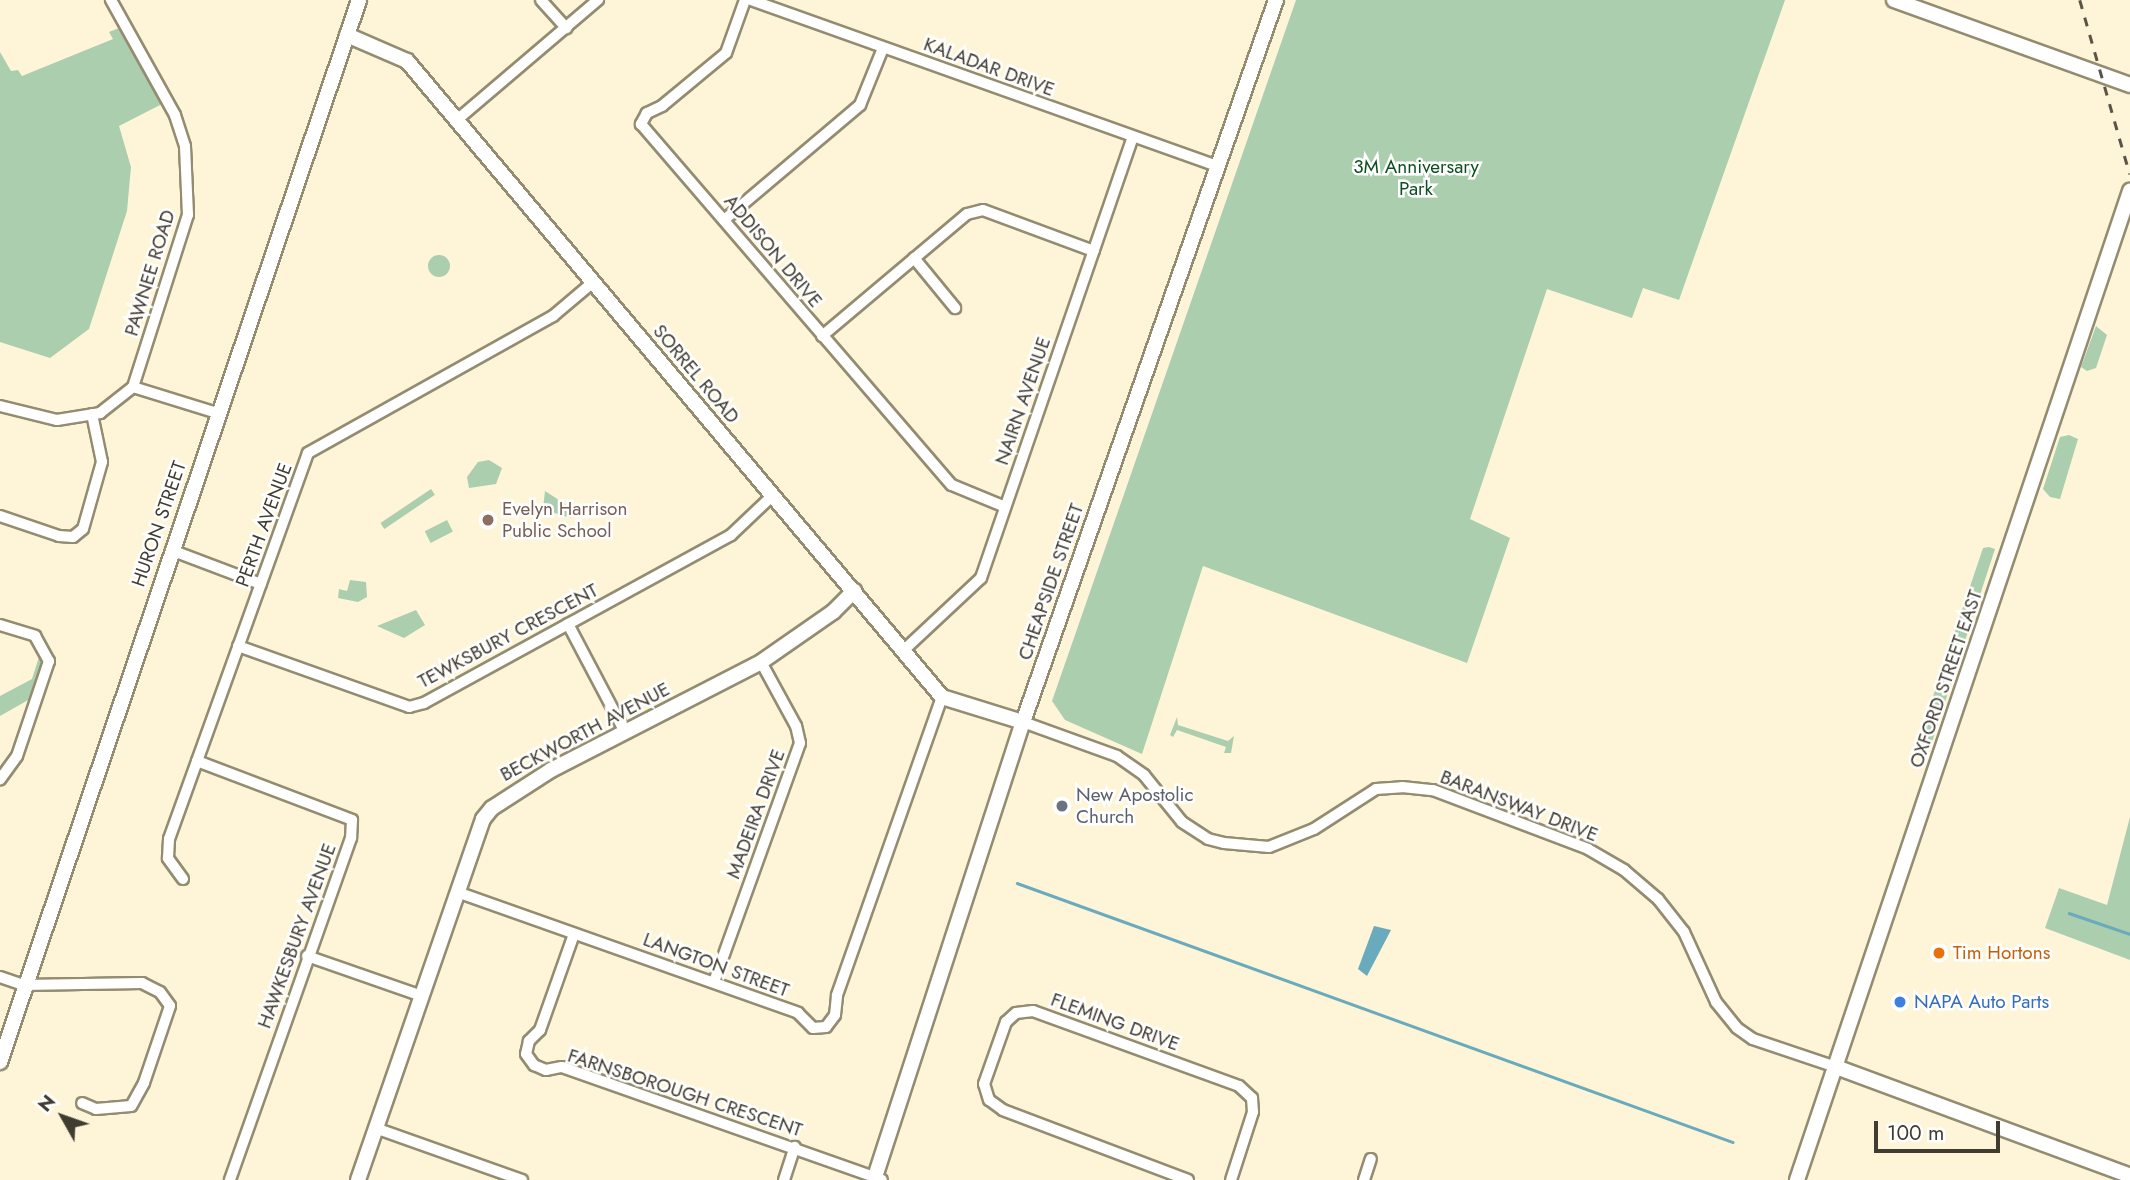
<!DOCTYPE html>
<style>
body{margin:0}
#map{position:relative;width:2130px;height:1180px;overflow:hidden;background:#fef5d8;font-family:Jost,sans-serif}
div>[style]{position:absolute}
.green>*{inset:0;background:#abceae;transform-origin:0 0}
.round{border-radius:50%}
.water>*{inset:0;background:#69aabd}
.stream>*{height:2.5px;margin:-1.25px;padding:0 1.25px;transform-origin:1.25px;border-radius:1.25px;background:#69aabd}
.roads{filter:drop-shadow(2px 0 #938c71) drop-shadow(-2px 0 #938c71) drop-shadow(0 2px #938c71) drop-shadow(0 -2px #938c71)}
.street>*{height:10px;margin:-5px;padding:0 5px;transform-origin:5px;border-radius:5px;background:#fff}
.secondary>*{height:14px;margin:-7px;padding:0 7px;transform-origin:7px;border-radius:7px;background:#fff}
.rail>*{height:2.5px;margin-top:-1.25px;transform-origin:0;background:repeating-linear-gradient(90deg,#585446 0 9px,transparent 0 18px)}
.dots>*{width:19px;height:19px;translate:-50% -50%;box-sizing:border-box;border:4px solid #fff;border-radius:50%}
span{translate:-50% -50%;white-space:nowrap;text-align:center;line-height:1.15;-webkit-text-stroke:5px #fff;paint-order:stroke}
.street-label{font-size:19px;color:#403c31}
.park-label{font-size:19px;color:#0d501f}
.education-label{font-size:19px;color:#785e54}
.left{translate:0 -50%;text-align:left}
.worship-label{font-size:19px;color:#5b616d}
.food-label{font-size:19px;color:#c56008}
.shop-label{font-size:19px;color:#366cbe}
.north{position:absolute;left:28px;top:1082px;width:70px;height:70px;-webkit-text-stroke:5px #fff;paint-order:stroke;rotate:310deg;font-size:19px;font-weight:700;line-height:28px;text-align:center;color:#403c31}
.north::after{content:'';display:block;margin:auto;width:24px;height:32px;background:#403c31;clip-path:polygon(50% 0,100% 100%,50% 72%,0 100%)}
.scale{position:absolute;left:1874px;top:1121px;width:126px;height:32px;box-sizing:border-box;border:4px solid #403c31;border-top:0;padding-left:9px;font-size:21px;line-height:24px;white-space:nowrap;color:#403c31;-webkit-text-stroke:5px #fff;paint-order:stroke}
</style>
<div id="map">
<div class="green">
<i style="clip-path:polygon(1296px 0,1785px 0,1679px 300px,1643px 288px,1632px 318px,1547px 289px,1470px 519px,1510px 538px,1467px 663px,1203px 566px,1142px 754px,1065px 720px,1052px 701px)"></i>
<i style="clip-path:polygon(119px 28px,164px 103px,119px 126px,131px 167px,127px 211px,89px 329px,50px 358px,0 342px,0 52px,11px 71px,18px 70px,22px 76px,113px 39px,109px 32px)"></i>
<i class="round" style="left:428px;top:255px;width:22px;height:22px"></i>
<i style="clip-path:polygon(2096px 326px,2107px 335px,2096px 368px,2087px 371px,2081px 367px)"></i>
<i style="clip-path:polygon(2069px 435px,2078px 439px,2060px 499px,2050px 497px,2043px 489px,2060px 437px)"></i>
<i style="clip-path:polygon(489px 460px,502px 468px,496px 484px,469px 488px,467px 477px,478px 462px)"></i>
<i style="left:431px;top:489px;width:7px;height:61px;rotate:56deg"></i>
<i style="clip-path:polygon(545px 491px,573px 509px,576px 515px,570px 518px,543px 509px)"></i>
<i style="left:447px;top:520px;width:13px;height:25px;rotate:63deg"></i>
<i style="clip-path:polygon(1989px 547px,1995px 549px,1930px 748px,1917px 744px,1983px 548px)"></i>
<i style="clip-path:polygon(350px 580px,366px 582px,367px 597px,358px 602px,338px 598px,339px 589px,347px 591px)"></i>
<i style="clip-path:polygon(416px 610px,425px 625px,404px 638px,377px 626px)"></i>
<i style="clip-path:polygon(41px 651px,43px 661px,30px 699px,0 716px,0 696px,32px 679px)"></i>
<i style="clip-path:polygon(1177px 717px,1178px 725px,1228px 741px,1234px 736px,1231px 753px,1224px 753px,1226px 747px,1177px 730px,1173px 737px,1170px 735px)"></i>
<i style="clip-path:polygon(2130px 817px,2130px 960px,2045px 928px,2059px 888px,2107px 905px)"></i>
</div>
<div class="water">
<i style="clip-path:polygon(1374px 926px,1391px 930px,1367px 976px,1358px 969px)"></i>
</div>
<div class="stream">
<i style="left:1017px;top:883px;width:761px;rotate:19.89deg"></i>
<i style="left:2069px;top:913px;width:65px;rotate:19deg"></i>
</div>
<div class="roads">
<div class="street">
<i style="left:541px;top:0;width:38px;rotate:48deg"></i>
<i style="left:745px;top:0;width:56px;rotate:109.7deg"></i>
<i style="left:726px;top:53px;width:83px;rotate:140.4deg"></i>
<i style="left:662px;top:106px;width:17px;rotate:155deg"></i>
<i style="left:647px;top:113px;width:13px;rotate:119deg"></i>
<i style="left:641px;top:124px;width:476px;rotate:49.3deg"></i>
<i style="left:952px;top:485px;width:57px;rotate:22.5deg"></i>
<i style="left:751px;top:0;width:495px;rotate:19.6deg"></i>
<i style="left:458px;top:119px;width:184px;rotate:-40.4deg"></i>
<i style="left:724px;top:220px;width:178px;rotate:-40.2deg"></i>
<i style="left:860px;top:105px;width:61px;rotate:-68deg"></i>
<i style="left:914px;top:258px;width:65px;rotate:50.6deg"></i>
<i style="left:822px;top:336px;width:189px;rotate:-40.1deg"></i>
<i style="left:967px;top:214px;width:16px;rotate:-14deg"></i>
<i style="left:983px;top:210px;width:118px;rotate:20.3deg"></i>
<i style="left:133px;top:387px;width:88px;rotate:17.2deg"></i>
<i style="left:0;top:406px;width:59px;rotate:13.8deg"></i>
<i style="left:57px;top:420px;width:44px;rotate:-9.2deg"></i>
<i style="left:100px;top:413px;width:42px;rotate:-38.2deg"></i>
<i style="left:133px;top:387px;width:181px;rotate:-72.3deg"></i>
<i style="left:188px;top:215px;width:69px;rotate:-92.5deg"></i>
<i style="left:185px;top:146px;width:33px;rotate:-108deg"></i>
<i style="left:175px;top:115px;width:132px;rotate:-119.1deg"></i>
<i style="left:0;top:516px;width:62px;rotate:18.7deg"></i>
<i style="left:59px;top:536px;width:14px;rotate:4deg"></i>
<i style="left:73px;top:537px;width:13px;rotate:-39deg"></i>
<i style="left:83px;top:529px;width:70px;rotate:-74.2deg"></i>
<i style="left:102px;top:462px;width:49px;rotate:-101.8deg"></i>
<i style="left:171px;top:550px;width:96px;rotate:20.7deg"></i>
<i style="left:568px;top:624px;width:122px;rotate:62.2deg"></i>
<i style="left:0;top:625px;width:37px;rotate:17deg"></i>
<i style="left:35px;top:636px;width:29px;rotate:61deg"></i>
<i style="left:49px;top:661px;width:100px;rotate:108.6deg"></i>
<i style="left:17px;top:756px;width:29px;rotate:126deg"></i>
<i style="left:238px;top:646px;width:182px;rotate:19.6deg"></i>
<i style="left:409px;top:707px;width:16px;rotate:-15deg"></i>
<i style="left:424px;top:703px;width:350px;rotate:-28.7deg"></i>
<i style="left:731px;top:535px;width:58px;rotate:-43.6deg"></i>
<i style="left:904px;top:650px;width:105px;rotate:-43.1deg"></i>
<i style="left:981px;top:578px;width:466px;rotate:-71deg"></i>
<i style="left:1023px;top:722px;width:100px;rotate:19.9deg"></i>
<i style="left:1117px;top:756px;width:33px;rotate:35deg"></i>
<i style="left:1144px;top:775px;width:60px;rotate:51deg"></i>
<i style="left:1182px;top:822px;width:31px;rotate:33deg"></i>
<i style="left:1208px;top:839px;width:16px;rotate:14deg"></i>
<i style="left:1224px;top:843px;width:45px;rotate:5.1deg"></i>
<i style="left:1269px;top:847px;width:48px;rotate:-21.8deg"></i>
<i style="left:1314px;top:829px;width:74px;rotate:-32.8deg"></i>
<i style="left:1376px;top:789px;width:26px;rotate:-4deg"></i>
<i style="left:1402px;top:787px;width:31px;rotate:6deg"></i>
<i style="left:1433px;top:790px;width:166px;rotate:20.8deg"></i>
<i style="left:1588px;top:849px;width:42px;rotate:30.3deg"></i>
<i style="left:1624px;top:870px;width:45px;rotate:40.5deg"></i>
<i style="left:1658px;top:899px;width:42px;rotate:51.8deg"></i>
<i style="left:1684px;top:932px;width:77px;rotate:65.4deg"></i>
<i style="left:1716px;top:1002px;width:33px;rotate:51deg"></i>
<i style="left:1737px;top:1028px;width:19px;rotate:35deg"></i>
<i style="left:1753px;top:1039px;width:88px;rotate:18.6deg"></i>
<i style="left:197px;top:761px;width:166px;rotate:20.8deg"></i>
<i style="left:352px;top:820px;width:18px;rotate:93deg"></i>
<i style="left:351px;top:838px;width:363px;rotate:109.5deg"></i>
<i style="left:183px;top:879px;width:26px;rotate:-126deg"></i>
<i style="left:168px;top:858px;width:19px;rotate:-87deg"></i>
<i style="left:169px;top:839px;width:410px;rotate:-70.2deg"></i>
<i style="left:308px;top:453px;width:281px;rotate:-29.2deg"></i>
<i style="left:553px;top:316px;width:51px;rotate:-40.2deg"></i>
<i style="left:457px;top:892px;width:362px;rotate:19.5deg"></i>
<i style="left:798px;top:1013px;width:21px;rotate:45deg"></i>
<i style="left:813px;top:1028px;width:13px;rotate:-4deg"></i>
<i style="left:826px;top:1027px;width:15px;rotate:-53deg"></i>
<i style="left:835px;top:1015px;width:20px;rotate:-84deg"></i>
<i style="left:837px;top:995px;width:316px;rotate:-70.6deg"></i>
<i style="left:574px;top:934px;width:102px;rotate:109.5deg"></i>
<i style="left:540px;top:1030px;width:16px;rotate:135deg"></i>
<i style="left:529px;top:1041px;width:13px;rotate:103deg"></i>
<i style="left:526px;top:1054px;width:14px;rotate:54deg"></i>
<i style="left:534px;top:1065px;width:13px;rotate:23deg"></i>
<i style="left:546px;top:1070px;width:16px;rotate:-11deg"></i>
<i style="left:562px;top:1067px;width:339px;rotate:19.4deg"></i>
<i style="left:307px;top:956px;width:122px;rotate:19.2deg"></i>
<i style="left:0;top:977px;width:24px;rotate:19deg"></i>
<i style="left:23px;top:985px;width:119px;rotate:-1deg"></i>
<i style="left:142px;top:983px;width:20px;rotate:27deg"></i>
<i style="left:160px;top:992px;width:17px;rotate:54deg"></i>
<i style="left:170px;top:1006px;width:81px;rotate:108.7deg"></i>
<i style="left:144px;top:1083px;width:26px;rotate:119deg"></i>
<i style="left:131px;top:1106px;width:35px;rotate:175deg"></i>
<i style="left:96px;top:1109px;width:15px;rotate:-157deg"></i>
<i style="left:714px;top:982px;width:254px;rotate:-70.2deg"></i>
<i style="left:800px;top:743px;width:17px;rotate:-103deg"></i>
<i style="left:796px;top:726px;width:73px;rotate:-118.7deg"></i>
<i style="left:375px;top:1128px;width:156px;rotate:19.5deg"></i>
<i style="left:784px;top:1180px;width:35px;rotate:-72deg"></i>
<i style="left:1188px;top:1180px;width:198px;rotate:-159.3deg"></i>
<i style="left:1003px;top:1110px;width:17px;rotate:-144deg"></i>
<i style="left:989px;top:1100px;width:17px;rotate:-107deg"></i>
<i style="left:984px;top:1084px;width:66px;rotate:-70.5deg"></i>
<i style="left:1006px;top:1022px;width:13px;rotate:-42deg"></i>
<i style="left:1016px;top:1013px;width:17px;rotate:-7deg"></i>
<i style="left:1033px;top:1011px;width:219px;rotate:20deg"></i>
<i style="left:1239px;top:1086px;width:18px;rotate:43deg"></i>
<i style="left:1252px;top:1098px;width:14px;rotate:86deg"></i>
<i style="left:1253px;top:1112px;width:71px;rotate:107.9deg"></i>
<i style="left:1364px;top:1180px;width:22px;rotate:-72deg"></i>
</div>
<div class="secondary">
<i style="left:1894px;top:0;width:251px;rotate:19.8deg"></i>
<i style="left:347px;top:35px;width:65px;rotate:23.4deg"></i>
<i style="left:407px;top:61px;width:831px;rotate:49.93deg"></i>
<i style="left:942px;top:697px;width:85px;rotate:17.2deg"></i>
<i style="left:0;top:1062px;width:1121px;rotate:-71.32deg"></i>
<i style="left:1836px;top:1067px;width:314px;rotate:20.3deg"></i>
<i style="left:358px;top:1180px;width:382px;rotate:-70.9deg"></i>
<i style="left:483px;top:819px;width:14px;rotate:-51deg"></i>
<i style="left:492px;top:808px;width:70px;rotate:-32.8deg"></i>
<i style="left:551px;top:770px;width:236px;rotate:-27.2deg"></i>
<i style="left:761px;top:662px;width:88px;rotate:-34.8deg"></i>
<i style="left:833px;top:612px;width:30px;rotate:-45deg"></i>
<i style="left:874px;top:1180px;width:482px;rotate:-72deg"></i>
<i style="left:1023px;top:722px;width:765px;rotate:-70.69deg"></i>
<i style="left:1797px;top:1180px;width:1044px;rotate:-71.39deg"></i>
</div>
</div>
<div class="rail">
<i style="left:2080px;top:0;width:181px;rotate:74deg"></i>
</div>
<div class="dots">
<i style="left:488px;top:520px;background:#8d6e63"></i>
<i style="left:1062px;top:806px;background:#6b7280"></i>
<i style="left:1939px;top:953px;background:#e8710a"></i>
<i style="left:1900px;top:1002px;background:#3f7fe0"></i>
</div>
<div class="street-label">
<span style="left:989px;top:67px;rotate:20deg">KALADAR DRIVE</span>
<span style="left:773px;top:251px;rotate:50deg">ADDISON DRIVE</span>
<span style="left:150px;top:273px;rotate:-73deg">PAWNEE ROAD</span>
<span style="left:696px;top:374px;rotate:50deg">SORREL ROAD</span>
<span style="left:1023px;top:401px;rotate:-71deg">NAIRN AVENUE</span>
<span style="left:159px;top:524px;rotate:-71deg">HURON STREET</span>
<span style="left:264px;top:525px;rotate:-70deg">PERTH AVENUE</span>
<span style="left:1051px;top:582px;rotate:-71deg">CHEAPSIDE STREET</span>
<span style="left:508px;top:636px;rotate:-28deg">TEWKSBURY CRESCENT</span>
<span style="left:1946px;top:679px;rotate:-71deg">OXFORD STREET EAST</span>
<span style="left:585px;top:732px;rotate:-28deg">BECKWORTH AVENUE</span>
<span style="left:1519px;top:806px;rotate:21deg">BARANSWAY DRIVE</span>
<span style="left:756px;top:814px;rotate:-70deg">MADEIRA DRIVE</span>
<span style="left:297px;top:936px;rotate:-70deg">HAWKESBURY AVENUE</span>
<span style="left:716px;top:965px;rotate:20deg">LANGTON STREET</span>
<span style="left:1115px;top:1022px;rotate:20deg">FLEMING DRIVE</span>
<span style="left:685px;top:1093px;rotate:18deg">FARNSBOROUGH CRESCENT</span>
</div>
<div class="park-label">
<span style="left:1416px;top:178px">3M Anniversary<br>Park</span>
</div>
<div class="education-label">
<span class="left" style="left:502px;top:520px">Evelyn Harrison<br>Public School</span>
</div>
<div class="worship-label">
<span class="left" style="left:1076px;top:806px">New Apostolic<br>Church</span>
</div>
<div class="food-label">
<span class="left" style="left:1953px;top:953px">Tim Hortons</span>
</div>
<div class="shop-label">
<span class="left" style="left:1914px;top:1002px">NAPA Auto Parts</span>
</div>
<div class="north">N</div>
<div class="scale">100 m</div>
</div>
